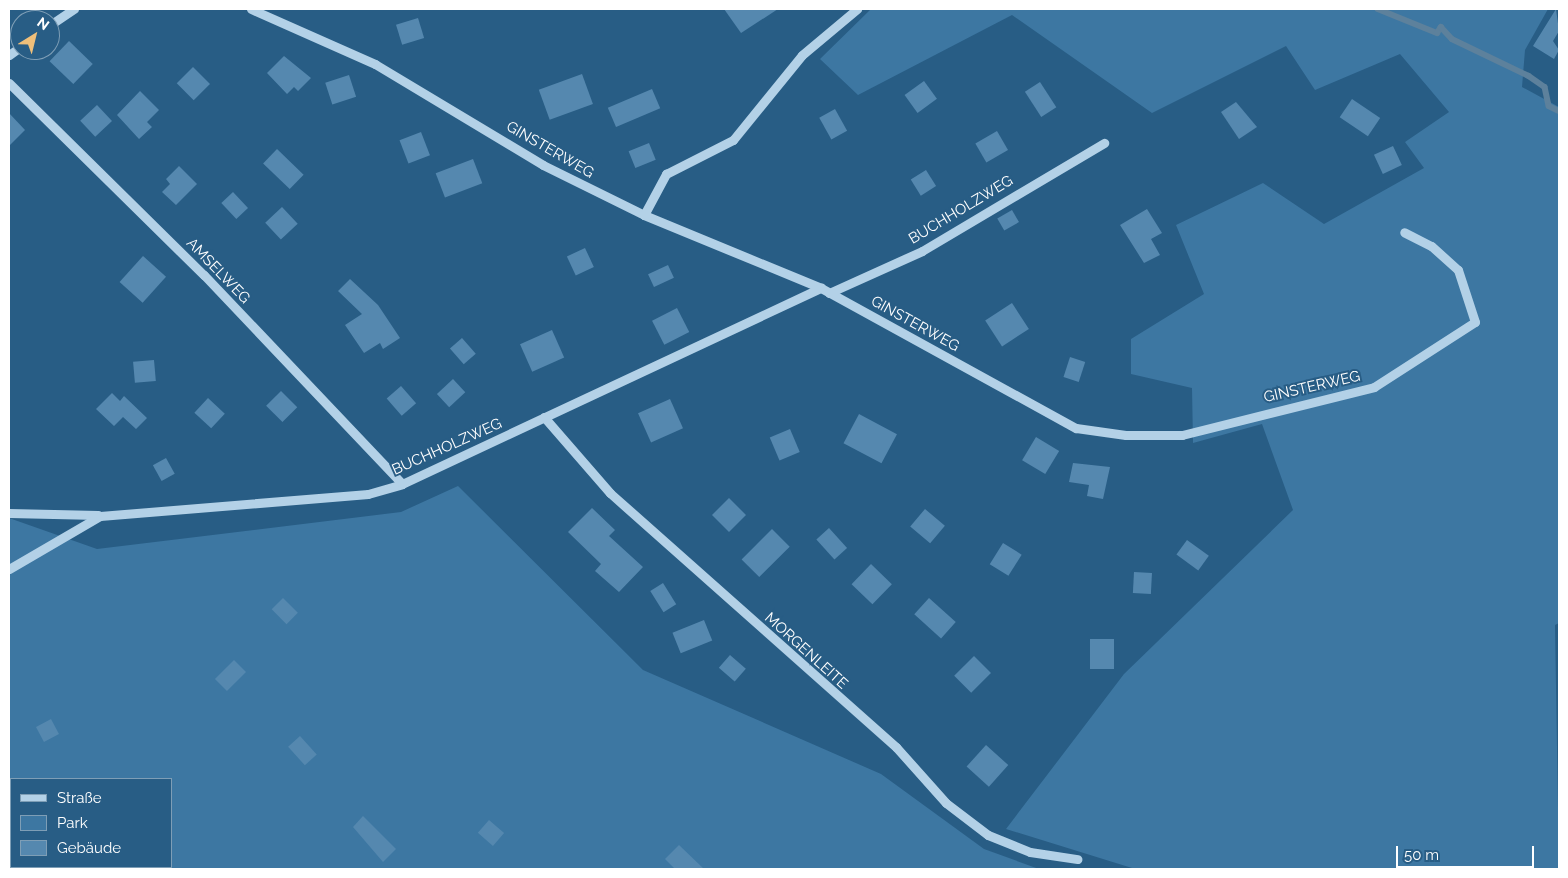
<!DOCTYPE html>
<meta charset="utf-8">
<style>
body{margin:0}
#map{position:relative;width:1568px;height:878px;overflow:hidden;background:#285d85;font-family:Raleway,sans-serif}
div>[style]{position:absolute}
.green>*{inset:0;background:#3d77a2}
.stream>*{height:5.5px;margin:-2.75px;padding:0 2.75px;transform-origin:2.75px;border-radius:2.75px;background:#5d819c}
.building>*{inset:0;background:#5588af;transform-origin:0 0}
.minor>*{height:9px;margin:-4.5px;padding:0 4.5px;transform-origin:4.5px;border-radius:4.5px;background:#b3d1e7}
span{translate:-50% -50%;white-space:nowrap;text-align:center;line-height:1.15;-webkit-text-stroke:4px #285d85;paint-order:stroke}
.street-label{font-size:15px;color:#fff}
.frame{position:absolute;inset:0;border:10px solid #fff;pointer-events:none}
.legend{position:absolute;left:10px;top:778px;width:162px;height:90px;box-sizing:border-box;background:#285d85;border:1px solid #7e9eb6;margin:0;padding:6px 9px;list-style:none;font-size:15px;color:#fff}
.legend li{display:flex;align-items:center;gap:10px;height:25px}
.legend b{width:25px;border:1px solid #7e9eb6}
.north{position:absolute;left:10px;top:10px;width:50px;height:50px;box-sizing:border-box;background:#285d85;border:1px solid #7e9eb6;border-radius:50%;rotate:36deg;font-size:14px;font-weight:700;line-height:20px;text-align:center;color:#fff}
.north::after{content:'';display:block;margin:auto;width:18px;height:22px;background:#efbf7a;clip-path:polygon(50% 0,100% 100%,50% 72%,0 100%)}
.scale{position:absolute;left:1396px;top:846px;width:138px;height:22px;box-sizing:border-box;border:2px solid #fff;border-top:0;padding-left:6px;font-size:15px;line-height:18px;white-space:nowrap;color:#fff;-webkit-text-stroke:4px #285d85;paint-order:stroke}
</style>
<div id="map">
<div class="green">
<i style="clip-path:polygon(871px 9px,1548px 9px,1525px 50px,1522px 87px,1559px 107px,1559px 623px,1555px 625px,1559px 869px,1128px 869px,1132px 868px,1006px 829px,1124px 674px,1293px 510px,1262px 424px,1193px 443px,1192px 388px,1131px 374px,1131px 339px,1204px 294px,1176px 225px,1263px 183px,1324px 224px,1424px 168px,1405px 142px,1449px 112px,1400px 54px,1315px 90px,1286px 46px,1152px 113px,1012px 15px,858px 95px,820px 59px)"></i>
<i style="clip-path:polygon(evenodd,458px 486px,643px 670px,881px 774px,984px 849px,1039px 869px,9px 869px,9px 518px,97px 549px,401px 512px,458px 486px,11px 779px,171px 779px,171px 867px,11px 867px,11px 779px)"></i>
</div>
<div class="stream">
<i style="left:1378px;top:9px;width:64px;rotate:22.1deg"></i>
<i style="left:1437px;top:33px;width:7px;rotate:-56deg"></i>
<i style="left:1441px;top:27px;width:16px;rotate:47deg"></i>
<i style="left:1452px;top:39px;width:85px;rotate:25.7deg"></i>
<i style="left:1529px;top:76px;width:19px;rotate:35deg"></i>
<i style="left:1545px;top:87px;width:19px;rotate:78deg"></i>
<i style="left:1549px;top:106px;width:11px;rotate:27deg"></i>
</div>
<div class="building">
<i style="clip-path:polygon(724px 9px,778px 9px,741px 33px)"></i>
<i style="clip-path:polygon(1556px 9px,1559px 31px,1553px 41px,1559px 50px,1554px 59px,1533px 46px)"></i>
<i style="left:418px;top:18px;width:21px;height:23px;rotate:73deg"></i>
<i style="left:69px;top:41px;width:33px;height:28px;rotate:44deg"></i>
<i style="clip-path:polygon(284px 56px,311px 78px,298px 91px,294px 87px,287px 94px,267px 73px)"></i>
<i style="left:193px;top:67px;width:24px;height:23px;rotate:45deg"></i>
<i style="left:582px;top:74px;width:32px;height:46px;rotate:70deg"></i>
<i style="left:349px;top:75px;width:23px;height:25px;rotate:72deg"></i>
<i style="left:924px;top:81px;width:22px;height:24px;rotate:54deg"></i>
<i style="left:1040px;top:82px;width:30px;height:18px;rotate:57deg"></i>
<i style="left:652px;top:89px;width:21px;height:48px;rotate:67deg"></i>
<i style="clip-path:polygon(140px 91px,159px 110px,147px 122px,152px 127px,139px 139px,117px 115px)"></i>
<i style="left:1352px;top:99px;width:34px;height:22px;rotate:34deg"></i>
<i style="clip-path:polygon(1236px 102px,1257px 127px,1239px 139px,1221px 112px)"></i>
<i style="left:97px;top:105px;width:22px;height:23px;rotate:47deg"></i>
<i style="left:835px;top:109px;width:25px;height:18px;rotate:61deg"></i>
<i style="clip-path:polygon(9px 113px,25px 130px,9px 146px)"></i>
<i style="left:997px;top:131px;width:22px;height:25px;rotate:60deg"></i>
<i style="left:421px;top:132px;width:25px;height:23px;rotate:69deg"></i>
<i style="left:649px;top:143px;width:18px;height:22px;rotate:68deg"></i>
<i style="left:1393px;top:146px;width:21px;height:21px;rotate:65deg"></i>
<i style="left:277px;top:149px;width:37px;height:20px;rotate:44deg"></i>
<i style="left:473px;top:159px;width:26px;height:40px;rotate:69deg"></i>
<i style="clip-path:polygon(179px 166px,197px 184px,176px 205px,162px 192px,170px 184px,166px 179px)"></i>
<i style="left:926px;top:170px;width:19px;height:18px;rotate:58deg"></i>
<i style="left:233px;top:192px;width:22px;height:16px;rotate:47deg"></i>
<i style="left:282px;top:207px;width:23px;height:23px;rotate:47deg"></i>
<i style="clip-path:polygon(1147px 209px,1162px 233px,1151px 239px,1160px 255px,1144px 263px,1120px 225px)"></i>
<i style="left:1012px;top:210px;width:14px;height:17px;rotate:60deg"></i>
<i style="left:585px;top:248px;width:21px;height:20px;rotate:65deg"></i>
<i style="left:143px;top:256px;width:31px;height:35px;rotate:42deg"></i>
<i style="left:668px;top:265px;width:14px;height:22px;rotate:65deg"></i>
<i style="clip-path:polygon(350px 279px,378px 305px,400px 338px,383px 349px,380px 343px,364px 353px,345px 325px,362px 314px,338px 291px)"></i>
<i style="left:1012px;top:303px;width:31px;height:32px;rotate:57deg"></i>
<i style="left:677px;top:308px;width:27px;height:28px;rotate:63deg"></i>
<i style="left:552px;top:330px;width:30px;height:35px;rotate:66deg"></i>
<i style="left:462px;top:338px;width:21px;height:16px;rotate:49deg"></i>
<i style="left:1070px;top:357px;width:16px;height:21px;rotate:18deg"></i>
<i style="left:154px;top:360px;width:21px;height:21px;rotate:85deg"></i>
<i style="left:453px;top:379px;width:18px;height:22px;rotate:47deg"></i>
<i style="left:401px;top:386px;width:23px;height:19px;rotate:49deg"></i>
<i style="left:281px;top:391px;width:23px;height:21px;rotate:45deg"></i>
<i style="clip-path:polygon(112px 393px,120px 401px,124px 396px,147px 418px,136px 429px,123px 417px,114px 426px,96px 409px)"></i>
<i style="left:208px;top:398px;width:23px;height:20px;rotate:43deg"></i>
<i style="left:670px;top:399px;width:32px;height:35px;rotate:66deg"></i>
<i style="left:859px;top:414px;width:43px;height:33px;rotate:28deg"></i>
<i style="left:790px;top:429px;width:25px;height:22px;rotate:67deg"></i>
<i style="left:1036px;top:437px;width:27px;height:27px;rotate:31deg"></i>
<i style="left:166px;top:458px;width:18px;height:15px;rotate:61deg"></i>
<i style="clip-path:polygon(1073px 463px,1110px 467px,1103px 499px,1087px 496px,1089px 485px,1069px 482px)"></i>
<i style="left:729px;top:498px;width:24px;height:24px;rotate:45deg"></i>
<i style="clip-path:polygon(592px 508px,615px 530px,609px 536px,643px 567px,619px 592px,595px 571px,601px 564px,568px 532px)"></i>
<i style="left:925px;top:509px;width:26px;height:23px;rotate:40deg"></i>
<i style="left:829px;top:528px;width:27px;height:17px;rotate:48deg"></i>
<i style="left:772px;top:529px;width:25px;height:43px;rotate:45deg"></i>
<i style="left:1187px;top:540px;width:27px;height:18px;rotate:36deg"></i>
<i style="left:1003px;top:543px;width:22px;height:25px;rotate:32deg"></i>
<i style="left:871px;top:564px;width:29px;height:28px;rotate:44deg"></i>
<i style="left:1134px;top:572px;width:18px;height:21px;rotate:3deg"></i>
<i style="left:663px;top:583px;width:25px;height:15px;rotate:58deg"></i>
<i style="left:283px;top:598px;width:21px;height:16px;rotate:45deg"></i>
<i style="left:929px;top:598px;width:36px;height:22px;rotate:42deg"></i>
<i style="left:704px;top:620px;width:22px;height:34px;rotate:68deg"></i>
<i style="left:1090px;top:639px;width:24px;height:30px"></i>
<i style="left:730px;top:655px;width:21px;height:17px;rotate:41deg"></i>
<i style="left:974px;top:656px;width:24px;height:28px;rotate:45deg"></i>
<i style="left:234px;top:660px;width:17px;height:27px;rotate:45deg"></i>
<i style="left:51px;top:719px;width:17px;height:17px;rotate:62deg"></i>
<i style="left:300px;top:736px;width:25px;height:16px;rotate:48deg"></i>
<i style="left:986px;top:745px;width:30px;height:29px;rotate:42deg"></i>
<i style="clip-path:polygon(363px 816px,396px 849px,383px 862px,353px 827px)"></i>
<i style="left:489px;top:820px;width:20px;height:17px;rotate:41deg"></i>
<i style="clip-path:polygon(679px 845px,704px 869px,675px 869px,665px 859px)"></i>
</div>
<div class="minor">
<i style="left:251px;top:9px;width:136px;rotate:23.9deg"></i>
<i style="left:375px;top:64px;width:196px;rotate:31deg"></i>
<i style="left:543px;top:165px;width:113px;rotate:26.3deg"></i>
<i style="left:644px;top:215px;width:191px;rotate:22.4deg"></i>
<i style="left:821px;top:288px;width:291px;rotate:28.8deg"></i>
<i style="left:1076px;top:428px;width:50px;rotate:8deg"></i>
<i style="left:1126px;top:435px;width:56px"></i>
<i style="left:1182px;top:435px;width:198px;rotate:-14deg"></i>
<i style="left:1374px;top:387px;width:120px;rotate:-32.8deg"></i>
<i style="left:1475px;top:322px;width:55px;rotate:-108.1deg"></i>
<i style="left:1458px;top:270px;width:36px;rotate:-138deg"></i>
<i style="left:1431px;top:246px;width:30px;rotate:-153deg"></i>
<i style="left:50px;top:25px;width:29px;rotate:-34deg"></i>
<i style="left:9px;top:55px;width:14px;rotate:-36deg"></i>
<i style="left:9px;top:83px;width:274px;rotate:44.6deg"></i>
<i style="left:204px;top:275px;width:288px;rotate:46.5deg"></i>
<i style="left:644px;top:215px;width:47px;rotate:-61.8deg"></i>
<i style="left:666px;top:174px;width:75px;rotate:-26.9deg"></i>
<i style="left:733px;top:140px;width:109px;rotate:-50.9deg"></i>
<i style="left:802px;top:55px;width:72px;rotate:-39.9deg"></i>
<i style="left:829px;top:293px;width:102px;rotate:-24.3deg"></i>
<i style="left:922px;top:251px;width:212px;rotate:-30.7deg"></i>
<i style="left:544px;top:417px;width:101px;rotate:49deg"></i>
<i style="left:610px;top:493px;width:383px;rotate:41.6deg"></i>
<i style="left:896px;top:747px;width:75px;rotate:48.2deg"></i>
<i style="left:946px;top:803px;width:53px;rotate:37.3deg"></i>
<i style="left:988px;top:835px;width:45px;rotate:22deg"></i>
<i style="left:1030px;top:852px;width:48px;rotate:8.5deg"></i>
<i style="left:9px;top:513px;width:89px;rotate:1.3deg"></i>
<i style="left:9px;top:569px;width:105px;rotate:-30.2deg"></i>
<i style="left:100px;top:516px;width:269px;rotate:-4.7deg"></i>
<i style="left:368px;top:494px;width:35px;rotate:-16deg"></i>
<i style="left:402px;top:484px;width:463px;rotate:-25.1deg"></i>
</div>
<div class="street-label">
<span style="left:550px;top:150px;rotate:30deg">GINSTERWEG</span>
<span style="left:961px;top:210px;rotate:-31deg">BUCHHOLZWEG</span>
<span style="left:218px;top:271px;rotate:46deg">AMSELWEG</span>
<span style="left:915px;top:324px;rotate:29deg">GINSTERWEG</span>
<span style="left:1312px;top:387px;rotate:-13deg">GINSTERWEG</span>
<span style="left:447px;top:447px;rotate:-24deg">BUCHHOLZWEG</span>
<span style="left:806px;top:651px;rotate:42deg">MORGENLEITE</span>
</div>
<div class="frame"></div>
<ul class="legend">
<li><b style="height:6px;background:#b3d1e7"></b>Straße</li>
<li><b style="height:14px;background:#3d77a2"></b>Park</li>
<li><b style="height:14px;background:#5588af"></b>Gebäude</li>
</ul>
<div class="north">N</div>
<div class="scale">50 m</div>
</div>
